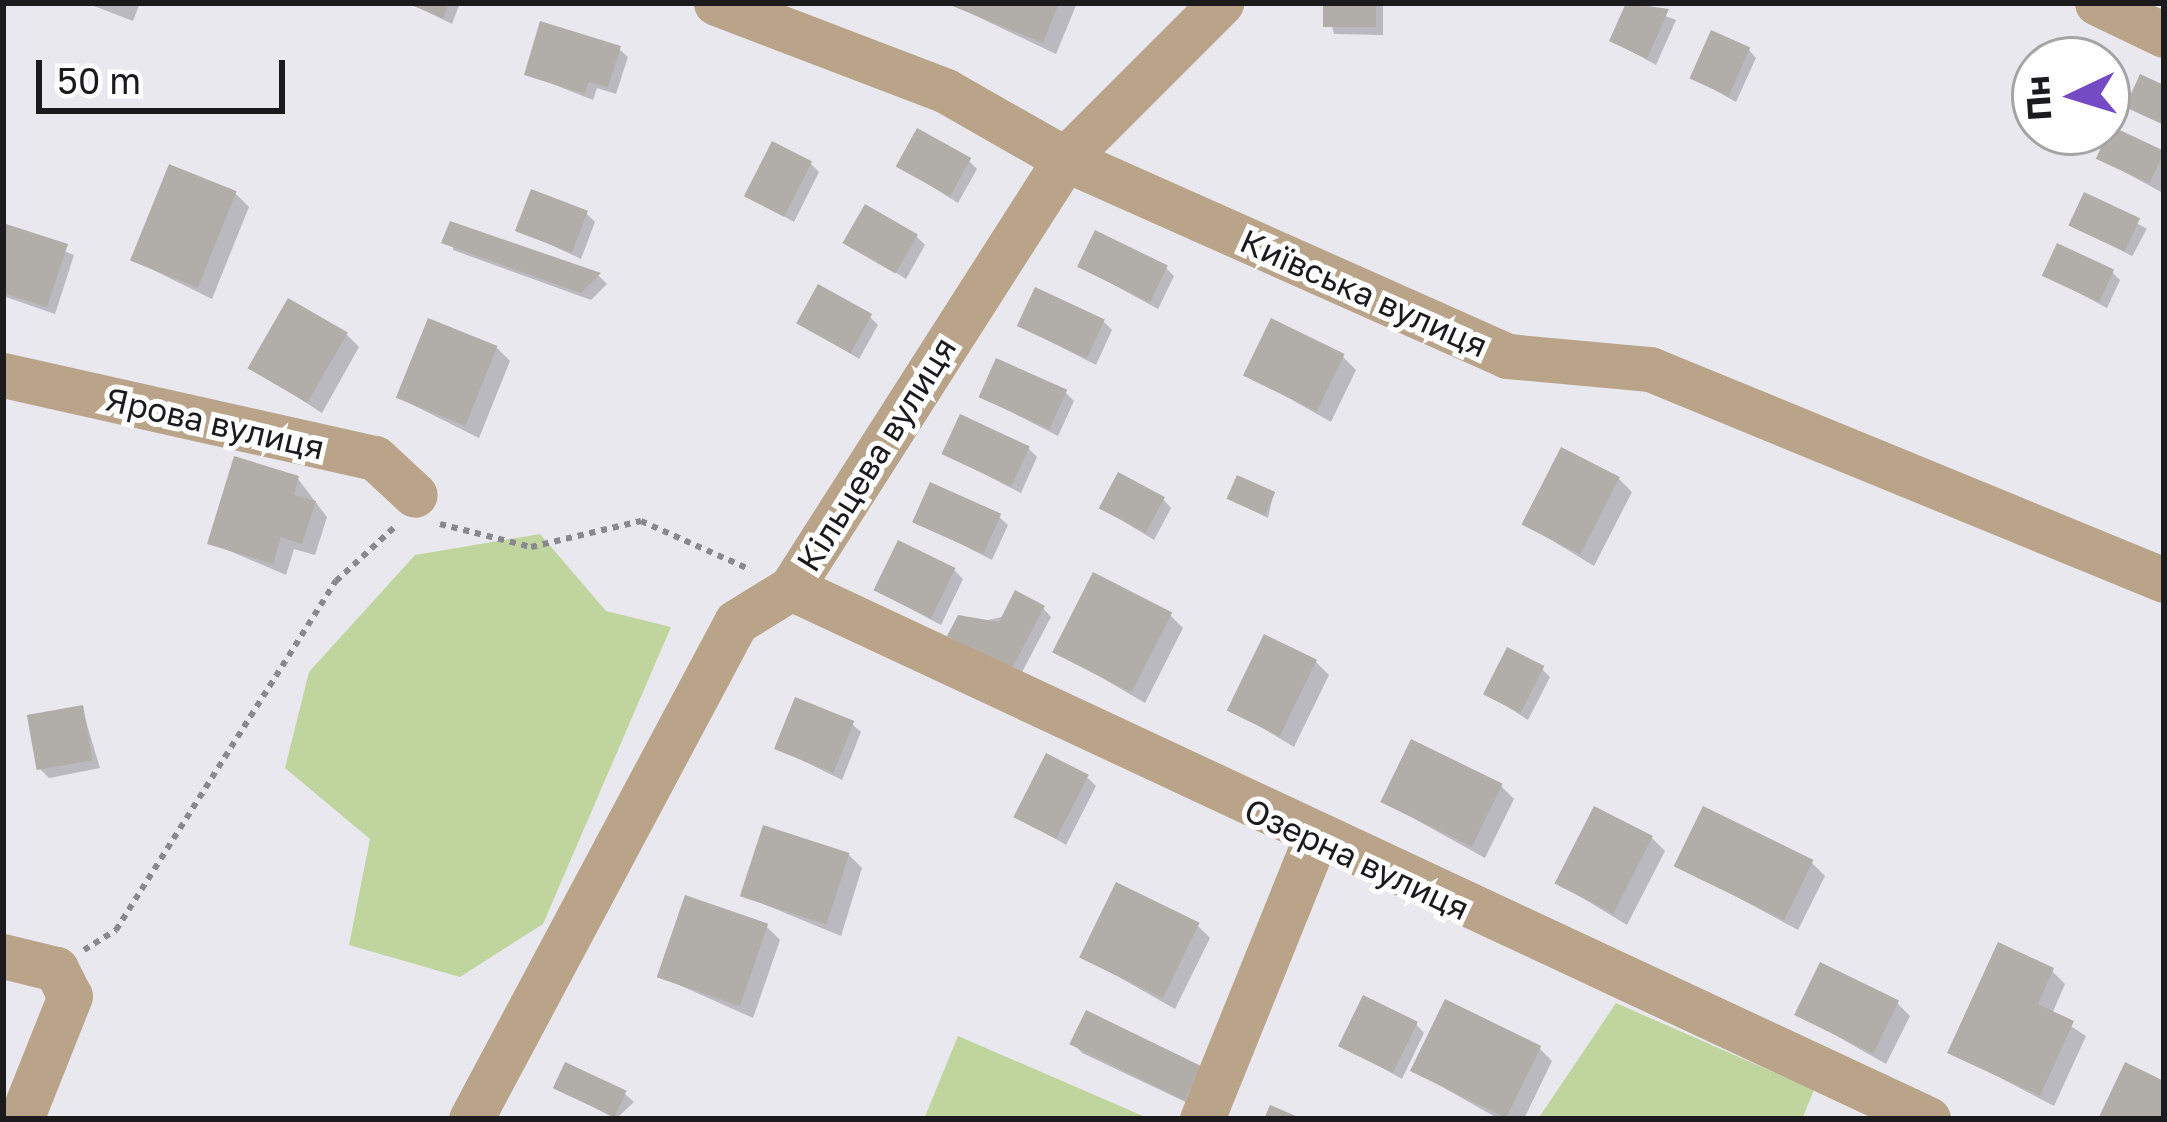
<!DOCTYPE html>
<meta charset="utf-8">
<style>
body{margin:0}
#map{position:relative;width:2167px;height:1122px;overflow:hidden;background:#e9e8ef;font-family:"Golos Text",sans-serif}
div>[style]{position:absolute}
.green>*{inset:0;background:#c0d49e}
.shadow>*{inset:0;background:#0003;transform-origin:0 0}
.building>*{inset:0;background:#b1aea9;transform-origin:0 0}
.path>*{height:6px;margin-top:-3px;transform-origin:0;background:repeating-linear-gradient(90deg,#89888d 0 6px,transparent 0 12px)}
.minor>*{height:45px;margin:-22.5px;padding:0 22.5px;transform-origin:22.5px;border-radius:22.5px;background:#baa489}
span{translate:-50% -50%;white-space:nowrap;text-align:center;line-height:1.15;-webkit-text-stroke:10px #fff;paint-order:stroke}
.street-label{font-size:33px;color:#1b1b1d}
.frame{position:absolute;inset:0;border:6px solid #1b1b1d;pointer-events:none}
.north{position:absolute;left:2011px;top:36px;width:120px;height:120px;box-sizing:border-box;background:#fff;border:3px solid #a4a4a5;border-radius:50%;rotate:266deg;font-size:33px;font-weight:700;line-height:48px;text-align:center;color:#1b1b1d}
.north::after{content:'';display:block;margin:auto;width:42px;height:54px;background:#744bc4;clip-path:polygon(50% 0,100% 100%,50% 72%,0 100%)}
.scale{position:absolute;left:36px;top:60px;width:249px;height:54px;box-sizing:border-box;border:6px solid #1b1b1d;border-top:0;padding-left:15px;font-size:36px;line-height:42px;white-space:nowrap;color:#1b1b1d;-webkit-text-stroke:9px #fff;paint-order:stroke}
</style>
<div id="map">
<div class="green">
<i style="clip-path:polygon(540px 534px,606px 611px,671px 627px,543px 924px,460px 977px,349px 945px,370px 839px,285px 768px,309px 672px,415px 555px)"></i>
<i style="clip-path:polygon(1616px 1003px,1814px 1090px,1802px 1119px,1538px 1119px)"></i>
<i style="clip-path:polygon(958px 1036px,1150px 1119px,924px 1119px)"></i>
</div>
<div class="shadow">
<i style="clip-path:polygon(86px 3px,140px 3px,133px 21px)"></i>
<i style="clip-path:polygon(409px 3px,460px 3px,452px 24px)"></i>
<i style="clip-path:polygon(949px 3px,1077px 3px,1056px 54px)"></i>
<i style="clip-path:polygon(1326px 3px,1383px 3px,1383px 35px,1334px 34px)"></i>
<i style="clip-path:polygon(1630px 3px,1676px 20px,1656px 65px,1613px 41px)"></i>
<i style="clip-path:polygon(619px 49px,628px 57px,616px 94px,597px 88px,593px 100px,527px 74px)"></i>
<i style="clip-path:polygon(1748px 49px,1756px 58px,1736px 102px,1693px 78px)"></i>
<i style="clip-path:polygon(2112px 130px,2164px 154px,2161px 192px,2099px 158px)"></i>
<i style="clip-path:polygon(969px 161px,977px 169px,958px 203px,899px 166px)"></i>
<i style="clip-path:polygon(810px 163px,819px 172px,794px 222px,749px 196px)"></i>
<i style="clip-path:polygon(236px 194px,249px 207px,212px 299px,135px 261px)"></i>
<i style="left:2085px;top:196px;width:70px;height:31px;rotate:28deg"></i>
<i style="clip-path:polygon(587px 214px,595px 222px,581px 259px,519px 230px)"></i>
<i style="clip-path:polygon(452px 224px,599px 276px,607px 284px,591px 300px,453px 250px)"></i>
<i style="clip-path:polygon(3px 226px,74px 255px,55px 314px,3px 296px)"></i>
<i style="clip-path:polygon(916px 236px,925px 245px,906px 279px,847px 242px)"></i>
<i style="clip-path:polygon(1081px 267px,1166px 268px,1174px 276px,1158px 309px)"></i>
<i style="clip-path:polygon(2112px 272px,2120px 280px,2107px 308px,2045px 275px)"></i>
<i style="clip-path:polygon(870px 317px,878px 325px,859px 359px,800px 322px)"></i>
<i style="clip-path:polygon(1103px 321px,1112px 330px,1096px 365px,1020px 326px)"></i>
<i style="clip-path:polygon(346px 334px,359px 347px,322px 413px,252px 368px)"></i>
<i style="clip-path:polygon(497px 348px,510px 361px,479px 438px,399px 398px)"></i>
<i style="clip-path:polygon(1343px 357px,1356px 370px,1331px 422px,1247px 374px)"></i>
<i style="clip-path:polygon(1066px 393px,1074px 401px,1058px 436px,982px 397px)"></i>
<i style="clip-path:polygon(1029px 449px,1037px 457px,1021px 493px,945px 454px)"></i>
<i style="clip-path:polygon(298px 479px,327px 517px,315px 555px,294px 549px,286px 575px,211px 543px)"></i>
<i style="clip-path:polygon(1619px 479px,1632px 492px,1594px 566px,1525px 524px)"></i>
<i style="clip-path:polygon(1273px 495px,1268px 518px,1230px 499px)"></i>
<i style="clip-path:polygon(1163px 499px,1171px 508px,1154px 540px,1102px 508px)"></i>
<i style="clip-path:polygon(999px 517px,1008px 525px,992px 560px,916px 521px)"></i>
<i style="clip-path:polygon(954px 570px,963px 579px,941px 625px,877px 591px)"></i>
<i style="clip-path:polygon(1043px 608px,1051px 617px,1020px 676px,983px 631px,988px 620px)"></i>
<i style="clip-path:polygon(1170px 615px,1183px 628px,1145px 703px,1056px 651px)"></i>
<i style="clip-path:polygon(1316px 662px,1329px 675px,1294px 747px,1231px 709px)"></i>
<i style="clip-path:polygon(1542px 669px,1550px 677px,1528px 720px,1486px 693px)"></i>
<i style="clip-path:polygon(82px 708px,100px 768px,49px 778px,40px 769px)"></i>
<i style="clip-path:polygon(852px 724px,861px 732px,842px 780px,777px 748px)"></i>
<i style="clip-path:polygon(1088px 778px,1096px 786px,1066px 845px,1017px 816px)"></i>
<i style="clip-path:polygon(1501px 786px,1514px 799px,1485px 858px,1384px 802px)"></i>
<i style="clip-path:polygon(1652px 838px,1665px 851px,1627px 925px,1558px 883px)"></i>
<i style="clip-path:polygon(849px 855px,862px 868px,841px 936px,744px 896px)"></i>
<i style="clip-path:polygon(1812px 863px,1825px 876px,1798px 930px,1678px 865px)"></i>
<i style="clip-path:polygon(1197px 925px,1210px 938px,1175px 1009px,1082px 956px)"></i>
<i style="clip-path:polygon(767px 927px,780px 940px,753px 1018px,659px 976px)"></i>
<i style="clip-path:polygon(2052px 971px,2065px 984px,2052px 1014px,2086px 1036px,2054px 1106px,1951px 1052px)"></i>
<i style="clip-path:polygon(1897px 1003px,1910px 1016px,1886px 1064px,1798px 1014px)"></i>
<i style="clip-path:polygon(1416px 1024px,1424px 1033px,1402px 1079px,1342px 1045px)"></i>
<i style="clip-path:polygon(1074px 1044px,1200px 1069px,1194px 1106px,1082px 1053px)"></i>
<i style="clip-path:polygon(1539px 1048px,1552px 1061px,1524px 1119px,1499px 1119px,1414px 1071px)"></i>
<i style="clip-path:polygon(557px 1088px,625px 1094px,634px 1102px,616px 1119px)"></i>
</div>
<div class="building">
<i style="clip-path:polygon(406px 3px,449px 3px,443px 18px)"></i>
<i style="clip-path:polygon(945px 3px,1059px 3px,1043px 43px)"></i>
<i style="left:1323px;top:3px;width:53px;height:24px"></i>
<i style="clip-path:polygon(1626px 3px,1669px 9px,1647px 59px,1609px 41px)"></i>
<i style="clip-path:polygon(540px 21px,621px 46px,608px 87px,589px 82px,585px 94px,524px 75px)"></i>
<i style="left:1711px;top:30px;width:43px;height:53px;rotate:24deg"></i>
<i style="clip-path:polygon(2140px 74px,2164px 85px,2164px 125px,2125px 107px)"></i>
<i style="left:2111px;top:126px;width:59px;height:36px;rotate:25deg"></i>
<i style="left:917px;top:128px;width:62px;height:44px;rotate:29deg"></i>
<i style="left:772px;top:141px;width:45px;height:62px;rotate:27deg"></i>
<i style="left:169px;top:164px;width:73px;height:104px;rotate:22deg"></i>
<i style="left:531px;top:189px;width:61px;height:45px;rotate:21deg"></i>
<i style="left:2084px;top:192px;width:62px;height:37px;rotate:25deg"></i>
<i style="left:865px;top:204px;width:61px;height:45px;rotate:30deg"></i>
<i style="clip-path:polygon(450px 221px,601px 273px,581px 293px,441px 243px)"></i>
<i style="clip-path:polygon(3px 223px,68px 244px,47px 307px,3px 293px)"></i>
<i style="left:1095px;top:230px;width:81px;height:41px;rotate:26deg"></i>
<i style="left:2057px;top:243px;width:63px;height:36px;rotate:25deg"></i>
<i style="left:818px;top:284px;width:62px;height:45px;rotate:29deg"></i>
<i style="left:1035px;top:287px;width:77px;height:43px;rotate:25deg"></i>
<i style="left:288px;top:298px;width:69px;height:81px;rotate:30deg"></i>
<i style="left:428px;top:318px;width:75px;height:86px;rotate:22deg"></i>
<i style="left:1271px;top:318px;width:82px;height:64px;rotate:26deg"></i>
<i style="left:996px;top:358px;width:78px;height:43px;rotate:24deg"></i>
<i style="left:960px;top:414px;width:77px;height:44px;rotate:25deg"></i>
<i style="left:1561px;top:447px;width:66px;height:87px;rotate:27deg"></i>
<i style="clip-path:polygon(234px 456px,299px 476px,294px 495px,316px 501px,302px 544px,281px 537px,273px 564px,207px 544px)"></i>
<i style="left:1118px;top:472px;width:53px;height:41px;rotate:28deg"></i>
<i style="left:1237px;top:475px;width:42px;height:26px;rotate:24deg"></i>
<i style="left:930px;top:482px;width:78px;height:44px;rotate:24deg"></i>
<i style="left:898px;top:540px;width:64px;height:56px;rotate:26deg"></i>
<i style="left:1093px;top:572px;width:89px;height:90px;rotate:27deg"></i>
<i style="clip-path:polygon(1015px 590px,1045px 606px,1011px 670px,947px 636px,958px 615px,999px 622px)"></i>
<i style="left:1264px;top:634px;width:59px;height:85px;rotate:26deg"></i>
<i style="left:1507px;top:647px;width:42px;height:53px;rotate:27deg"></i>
<i style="left:795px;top:697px;width:64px;height:56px;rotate:22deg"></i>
<i style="left:83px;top:705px;width:56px;height:57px;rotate:80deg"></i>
<i style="left:1411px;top:739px;width:102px;height:70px;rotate:26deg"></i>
<i style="left:1046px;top:753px;width:48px;height:72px;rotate:27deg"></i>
<i style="left:1594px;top:806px;width:66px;height:87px;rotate:27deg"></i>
<i style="left:1703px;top:806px;width:123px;height:67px;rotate:26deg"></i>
<i style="left:763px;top:825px;width:91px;height:75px;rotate:18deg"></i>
<i style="left:1116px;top:882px;width:93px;height:84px;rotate:26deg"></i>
<i style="left:685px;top:895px;width:88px;height:87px;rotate:19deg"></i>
<i style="clip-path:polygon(1998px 942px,2054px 968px,2038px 1004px,2074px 1021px,2040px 1096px,1947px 1053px)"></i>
<i style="left:1820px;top:962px;width:88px;height:59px;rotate:26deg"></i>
<i style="left:1363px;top:995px;width:61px;height:57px;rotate:26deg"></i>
<i style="left:1445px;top:999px;width:107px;height:80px;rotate:26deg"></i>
<i style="left:1086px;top:1010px;width:128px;height:38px;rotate:26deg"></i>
<i style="left:565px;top:1062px;width:68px;height:29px;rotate:25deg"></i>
<i style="clip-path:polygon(2125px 1062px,2164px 1081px,2164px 1119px,2098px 1119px)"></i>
<i style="clip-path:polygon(1270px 1105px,1303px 1119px,1264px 1119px)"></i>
</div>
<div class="path">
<i style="left:440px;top:524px;width:94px;rotate:14.2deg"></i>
<i style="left:531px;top:547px;width:113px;rotate:-13.3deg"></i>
<i style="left:641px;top:521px;width:120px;rotate:24deg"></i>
<i style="left:84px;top:950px;width:38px;rotate:-32deg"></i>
<i style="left:116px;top:930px;width:413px;rotate:-57.8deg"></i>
<i style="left:336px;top:581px;width:83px;rotate:-42.6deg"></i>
</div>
<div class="minor">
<i style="left:716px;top:3px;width:246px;rotate:20.9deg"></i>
<i style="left:946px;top:91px;width:137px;rotate:29.7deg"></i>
<i style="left:1065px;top:159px;width:484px;rotate:24deg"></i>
<i style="left:1507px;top:356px;width:144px;rotate:5.2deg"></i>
<i style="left:1650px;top:369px;width:556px;rotate:22.32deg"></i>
<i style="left:2097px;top:3px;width:74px;rotate:25.5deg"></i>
<i style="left:3px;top:375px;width:381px;rotate:12.6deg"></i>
<i style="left:375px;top:458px;width:54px;rotate:42.8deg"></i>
<i style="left:791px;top:588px;width:1255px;rotate:25.03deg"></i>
<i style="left:3px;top:956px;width:55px;rotate:13.8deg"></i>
<i style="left:56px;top:969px;width:30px;rotate:63deg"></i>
<i style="left:70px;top:996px;width:132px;rotate:111.7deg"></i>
<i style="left:471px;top:1119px;width:563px;rotate:-61.93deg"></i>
<i style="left:736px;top:622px;width:65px;rotate:-31.7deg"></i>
<i style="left:791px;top:588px;width:509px;rotate:-57.43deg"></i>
<i style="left:1065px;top:159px;width:221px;rotate:-45deg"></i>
<i style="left:1202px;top:1119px;width:301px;rotate:-68deg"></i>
</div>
<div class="street-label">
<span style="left:1364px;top:293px;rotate:24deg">Київська вулиця</span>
<span style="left:215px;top:423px;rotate:13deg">Ярова вулиця</span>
<span style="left:876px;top:454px;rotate:-58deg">Кільцева вулиця</span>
<span style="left:1357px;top:859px;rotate:25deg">Озерна вулиця</span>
</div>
<div class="frame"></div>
<div class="north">Пн</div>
<div class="scale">50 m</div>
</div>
